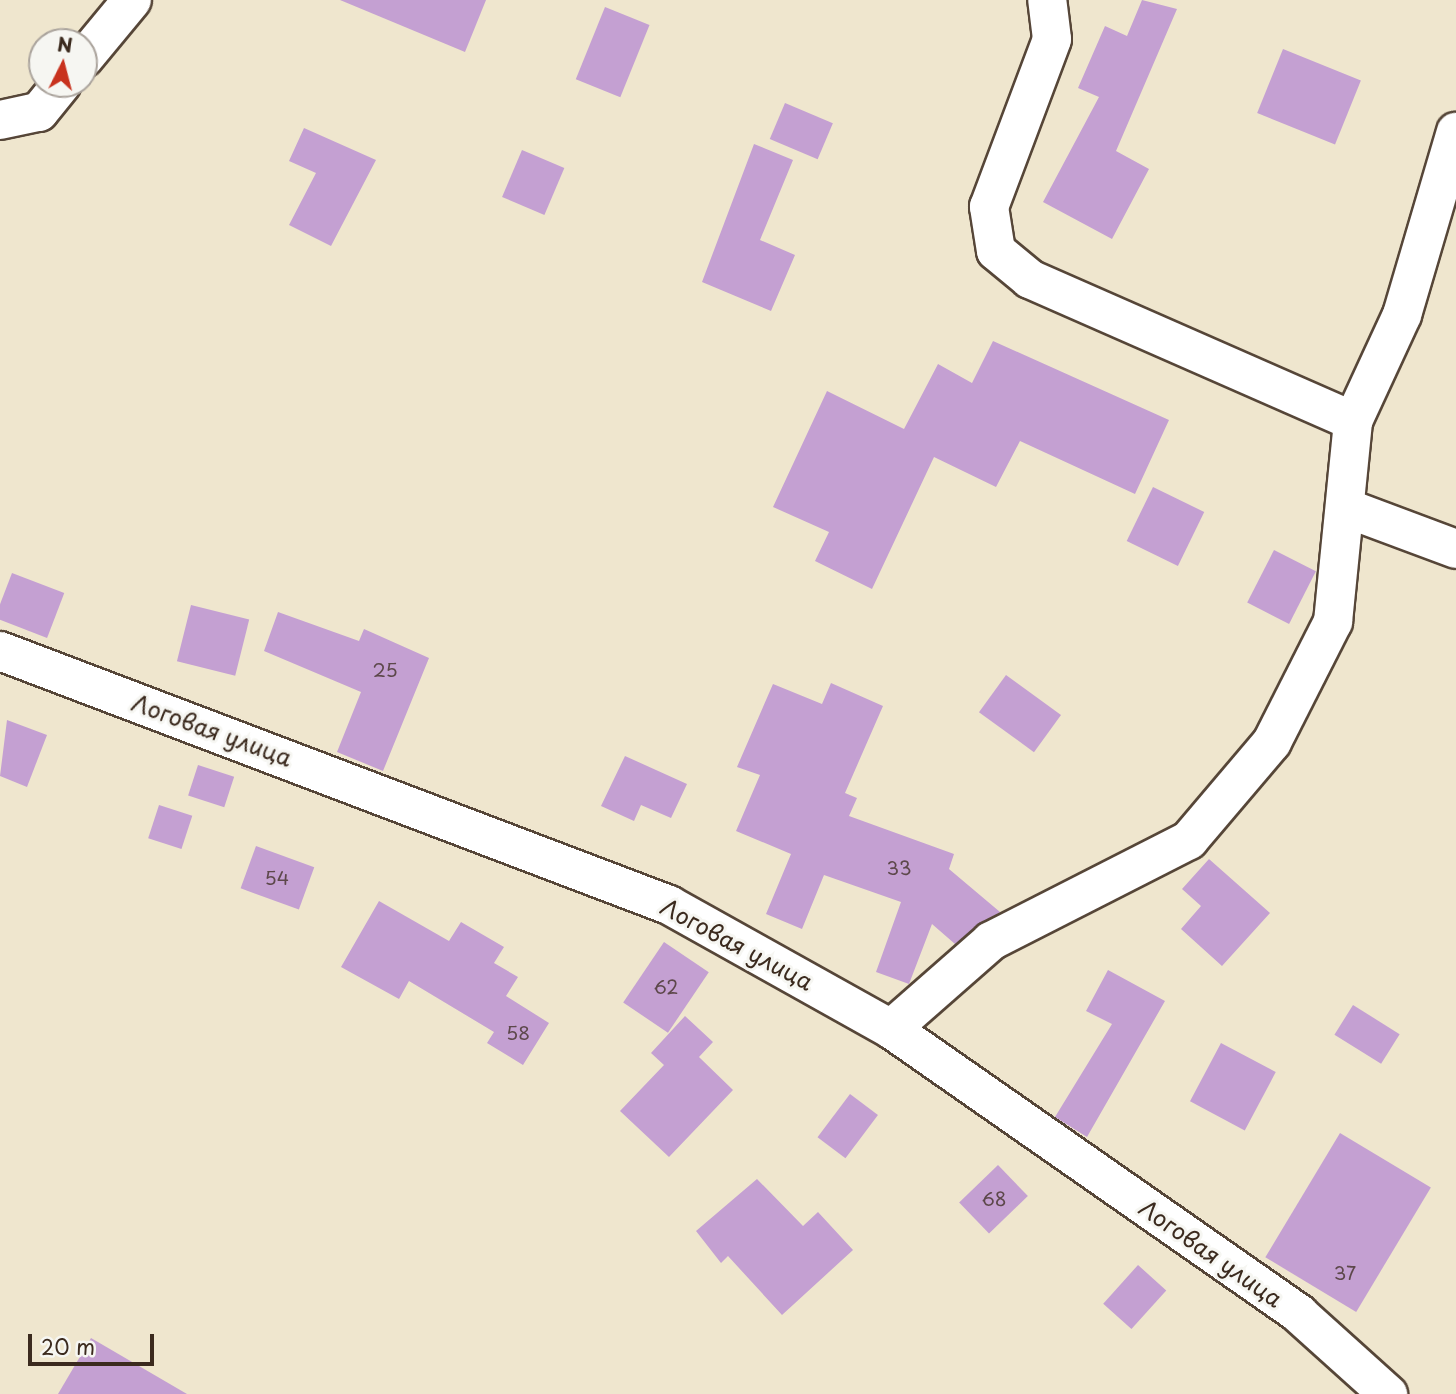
<!DOCTYPE html>
<meta charset="utf-8">
<style>
body{margin:0}
#map{position:relative;width:1456px;height:1394px;overflow:hidden;background:#efe6ce;font-family:"Playpen Sans",sans-serif}
div>[style]{position:absolute}
.building>*{inset:0;background:#c4a0d2;transform-origin:0 0}
.roads{filter:drop-shadow(2px 0 #564638) drop-shadow(-2px 0 #564638) drop-shadow(0 2px #564638) drop-shadow(0 -2px #564638)}
.minor>*{height:38px;margin:-19px;padding:0 19px;transform-origin:19px;border-radius:19px;background:#fff}
span{translate:-50% -50%;white-space:nowrap;text-align:center;line-height:1.15;-webkit-text-stroke:6px #f6f6f2;paint-order:stroke}
.number-label{font-size:19px;color:#5d484b}
.number-label span{-webkit-text-stroke-width:0}
.street-label{font-size:23px;color:#3b2a1e}
.north{position:absolute;left:28px;top:28px;width:70px;height:70px;box-sizing:border-box;background:#f6f6f2;border:2px solid #aba49d;border-radius:50%;rotate:6deg;font-size:19px;font-weight:700;line-height:28px;text-align:center;color:#3b2a1e}
.north::after{content:'';display:block;margin:auto;width:24px;height:32px;background:#c8321e;clip-path:polygon(50% 0,100% 100%,50% 72%,0 100%)}
.scale{position:absolute;left:28px;top:1334px;width:126px;height:32px;box-sizing:border-box;border:4px solid #3b2a1e;border-top:0;padding-left:9px;font-size:21px;line-height:24px;white-space:nowrap;color:#3b2a1e;-webkit-text-stroke:5px #f6f6f2;paint-order:stroke}
</style>
<div id="map">
<div class="building">
<i style="clip-path:polygon(340px 0,486px 0,465px 52px)"></i>
<i style="clip-path:polygon(1142px 0,1177px 9px,1116px 151px,1149px 169px,1112px 239px,1043px 202px,1099px 97px,1078px 88px,1105px 26px,1127px 36px)"></i>
<i style="left:605px;top:7px;width:48px;height:78px;rotate:22deg"></i>
<i style="left:1283px;top:49px;width:84px;height:69px;rotate:22deg"></i>
<i style="left:785px;top:103px;width:52px;height:39px;rotate:23deg"></i>
<i style="clip-path:polygon(304px 128px,376px 160px,331px 246px,289px 225px,316px 173px,289px 161px)"></i>
<i style="clip-path:polygon(754px 144px,793px 160px,760px 240px,795px 255px,771px 311px,702px 282px)"></i>
<i style="left:522px;top:150px;width:46px;height:51px;rotate:23deg"></i>
<i style="clip-path:polygon(993px 341px,1169px 420px,1135px 494px,1020px 441px,996px 487px,934px 457px,872px 589px,815px 561px,829px 532px,773px 507px,827px 391px,904px 429px,938px 364px,972px 383px)"></i>
<i style="left:1153px;top:487px;width:57px;height:60px;rotate:26deg"></i>
<i style="left:1274px;top:550px;width:47px;height:59px;rotate:27deg"></i>
<i style="left:12px;top:573px;width:56px;height:48px;rotate:21deg"></i>
<i style="left:191px;top:605px;width:60px;height:58px;rotate:14deg"></i>
<i style="clip-path:polygon(278px 612px,359px 641px,364px 629px,429px 658px,383px 771px,337px 752px,361px 692px,264px 651px)"></i>
<i style="left:1006px;top:675px;width:68px;height:46px;rotate:36deg"></i>
<i style="clip-path:polygon(831px 683px,883px 706px,845px 793px,857px 798px,849px 816px,954px 854px,949px 869px,1000px 912px,955px 944px,932px 924px,909px 984px,876px 972px,901px 902px,824px 875px,802px 929px,766px 914px,791px 854px,736px 831px,760px 775px,737px 767px,773px 684px,822px 704px)"></i>
<i style="clip-path:polygon(7px 720px,47px 735px,27px 787px,0 776px)"></i>
<i style="clip-path:polygon(625px 756px,687px 784px,671px 818px,641px 805px,634px 821px,601px 806px)"></i>
<i style="left:198px;top:765px;width:38px;height:32px;rotate:18deg"></i>
<i style="left:159px;top:805px;width:35px;height:35px;rotate:18deg"></i>
<i style="left:256px;top:846px;width:62px;height:45px;rotate:20deg"></i>
<i style="clip-path:polygon(1209px 859px,1270px 913px,1222px 966px,1181px 929px,1201px 906px,1182px 889px)"></i>
<i style="clip-path:polygon(379px 901px,449px 941px,461px 922px,504px 947px,494px 963px,518px 977px,506px 996px,549px 1023px,523px 1065px,487px 1043px,494px 1032px,409px 981px,399px 999px,341px 967px)"></i>
<i style="left:664px;top:942px;width:54px;height:73px;rotate:34deg"></i>
<i style="clip-path:polygon(1108px 970px,1165px 1001px,1087px 1137px,1055px 1117px,1112px 1024px,1086px 1011px)"></i>
<i style="left:1353px;top:1005px;width:55px;height:35px;rotate:32deg"></i>
<i style="clip-path:polygon(685px 1016px,713px 1042px,699px 1057px,733px 1090px,669px 1157px,620px 1111px,664px 1065px,651px 1053px)"></i>
<i style="left:1221px;top:1043px;width:62px;height:66px;rotate:28deg"></i>
<i style="left:850px;top:1094px;width:35px;height:54px;rotate:37deg"></i>
<i style="left:1340px;top:1133px;width:106px;height:145px;rotate:31deg"></i>
<i style="left:998px;top:1165px;width:43px;height:54px;rotate:46deg"></i>
<i style="clip-path:polygon(757px 1179px,803px 1226px,818px 1212px,853px 1250px,782px 1315px,728px 1256px,721px 1263px,696px 1231px)"></i>
<i style="left:1138px;top:1265px;width:38px;height:52px;rotate:42deg"></i>
<i style="clip-path:polygon(91px 1338px,187px 1394px,58px 1394px)"></i>
</div>
<div class="roads">
<div class="minor">
<i style="left:84px;top:58px;width:75px;rotate:-50.4deg"></i>
<i style="left:0;top:120px;width:40px;rotate:-12deg"></i>
<i style="left:39px;top:112px;width:36px;rotate:-51deg"></i>
<i style="left:1353px;top:421px;width:117px;rotate:-65.2deg"></i>
<i style="left:1402px;top:315px;width:191px;rotate:-73.6deg"></i>
<i style="left:1349px;top:509px;width:114px;rotate:20.5deg"></i>
<i style="left:0;top:651px;width:716px;rotate:20.79deg"></i>
<i style="left:669px;top:905px;width:254px;rotate:29.2deg"></i>
<i style="left:891px;top:1029px;width:498px;rotate:34.9deg"></i>
<i style="left:1299px;top:1314px;width:120px;rotate:42deg"></i>
<i style="left:891px;top:1029px;width:133px;rotate:-41.3deg"></i>
<i style="left:991px;top:941px;width:222px;rotate:-27deg"></i>
<i style="left:1189px;top:840px;width:128px;rotate:-49.7deg"></i>
<i style="left:1272px;top:742px;width:135px;rotate:-63.1deg"></i>
<i style="left:1333px;top:622px;width:202px;rotate:-84.3deg"></i>
<i style="left:1353px;top:421px;width:353px;rotate:-156.3deg"></i>
<i style="left:1030px;top:279px;width:44px;rotate:-140.5deg"></i>
<i style="left:996px;top:251px;width:45px;rotate:-99deg"></i>
<i style="left:989px;top:207px;width:179px;rotate:-69.4deg"></i>
<i style="left:1052px;top:39px;width:39px;rotate:-97deg"></i>
</div>
</div>
<div class="number-label">
<span style="left:385px;top:670px">25</span>
<span style="left:899px;top:868px">33</span>
<span style="left:277px;top:878px">54</span>
<span style="left:666px;top:987px">62</span>
<span style="left:518px;top:1033px">58</span>
<span style="left:994px;top:1199px">68</span>
<span style="left:1345px;top:1273px">37</span>
</div>
<div class="street-label">
<span style="left:212px;top:730px;rotate:20deg">Логовая улица</span>
<span style="left:737px;top:944px;rotate:28deg">Логовая улица</span>
<span style="left:1211px;top:1253px;rotate:35deg">Логовая улица</span>
</div>
<div class="north">N</div>
<div class="scale">20 m</div>
</div>
